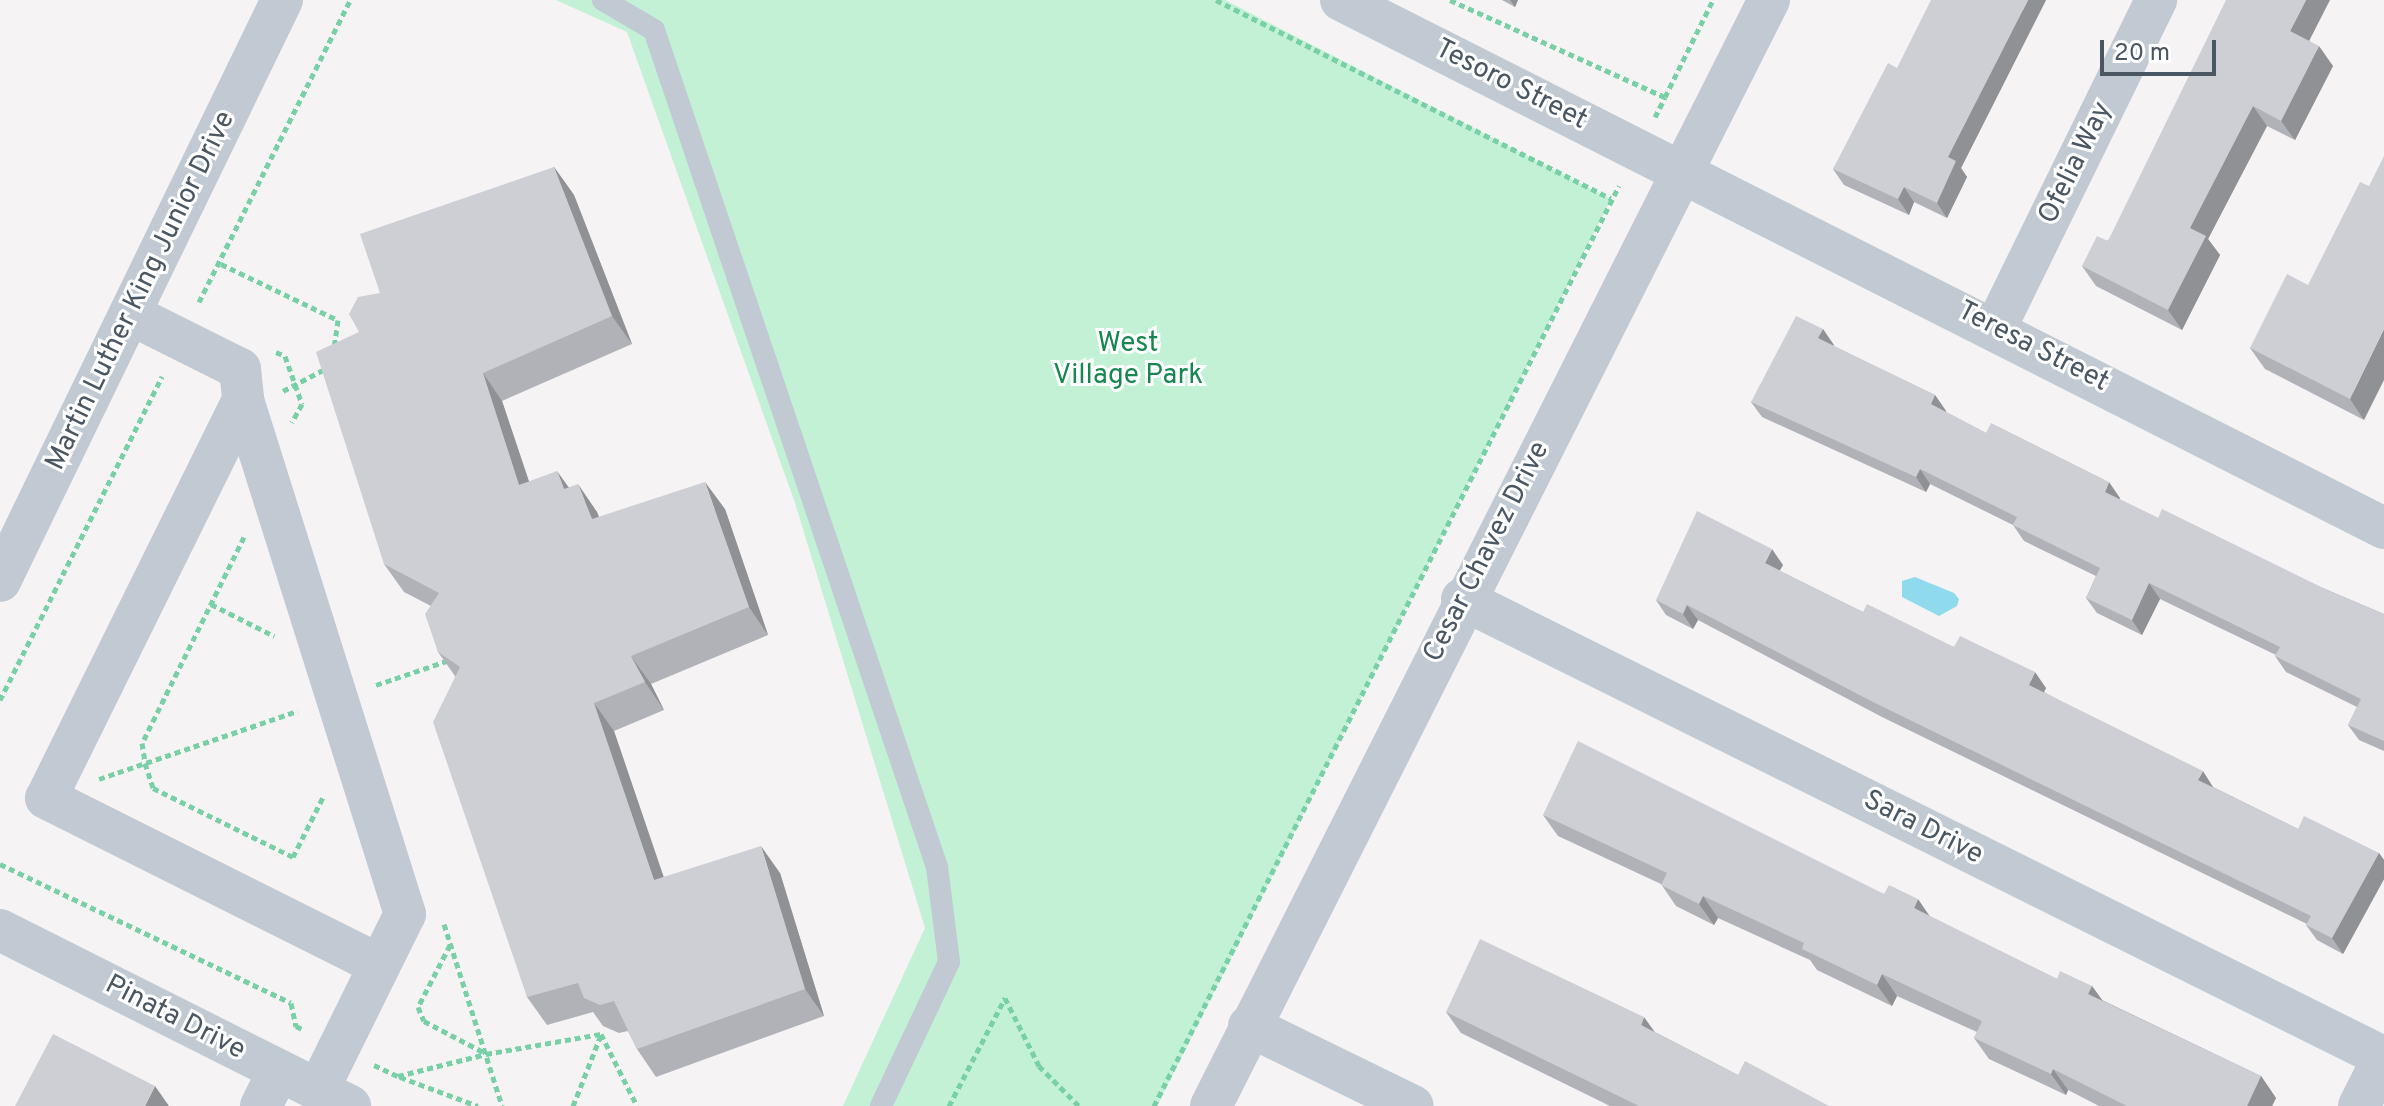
<!DOCTYPE html>
<style>
body{margin:0}
#map{position:relative;width:2384px;height:1106px;overflow:hidden;background:#f5f3f3;font-family:Overpass,sans-serif}
div>[style]{position:absolute}
.green>*{inset:0;background:#c3f1d5}
.water>*{inset:0;background:#90daee}
.path>*{height:5px;margin-top:-2.5px;transform-origin:0;background:repeating-linear-gradient(90deg,#7ad0a6 0 6px,transparent 0 10px)}
.service>*{height:22px;margin:-11px;padding:0 11px;transform-origin:11px;border-radius:11px;background:#c1cad2}
.minor>*{height:42px;margin:-21px;padding:0 21px;transform-origin:21px;border-radius:21px;background:#c1cad2}
.wall>*{inset:0;background:#b0b2b7}
.shaded-wall>*{inset:0;background:#909195}
.building>*{inset:0;background:#cdcfd5}
span{translate:-50% -50%;white-space:nowrap;text-align:center;line-height:1.15;-webkit-text-stroke:6px #fff;paint-order:stroke}
.street-label{font-size:28px;color:#4a5661}
.park-label{font-size:28px;color:#17864f}
.scale{position:absolute;left:2100px;top:40px;width:116px;height:36px;box-sizing:border-box;border:4px solid #4a5661;border-top:0;padding-left:10px;font-size:24px;line-height:28px;white-space:nowrap;color:#4a5661;-webkit-text-stroke:6px #fff;paint-order:stroke}
</style>
<div id="map">
<div class="green">
<i style="clip-path:polygon(556px 0,1225px 0,1611px 199px,1157px 1106px,843px 1106px,925px 928px,795px 503px,627px 32px)"></i>
</div>
<div class="water">
<i style="clip-path:polygon(1915px 577px,1954px 593px,1959px 599px,1957px 606px,1939px 616px,1902px 597px,1902px 581px)"></i>
</div>
<div class="path">
<i style="left:1216px;top:0;width:442px;rotate:26.7deg"></i>
<i style="left:1450px;top:0;width:236px;rotate:24.3deg"></i>
<i style="left:1665px;top:97px;width:108px;rotate:-63.7deg"></i>
<i style="left:1655px;top:117px;width:22px;rotate:-63deg"></i>
<i style="left:221px;top:264px;width:130px;rotate:25.6deg"></i>
<i style="left:338px;top:320px;width:29px;rotate:98deg"></i>
<i style="left:199px;top:302px;width:338px;rotate:-63.4deg"></i>
<i style="left:276px;top:352px;width:10px;rotate:24deg"></i>
<i style="left:285px;top:356px;width:51px;rotate:70.5deg"></i>
<i style="left:302px;top:404px;width:21px;rotate:119deg"></i>
<i style="left:283px;top:391px;width:50px;rotate:-27.6deg"></i>
<i style="left:244px;top:537px;width:230px;rotate:116.3deg"></i>
<i style="left:142px;top:743px;width:20px;rotate:81deg"></i>
<i style="left:145px;top:763px;width:26px;rotate:72deg"></i>
<i style="left:153px;top:788px;width:156px;rotate:26.2deg"></i>
<i style="left:293px;top:857px;width:69px;rotate:-63.4deg"></i>
<i style="left:211px;top:604px;width:71px;rotate:26.9deg"></i>
<i style="left:376px;top:685px;width:78px;rotate:-18.7deg"></i>
<i style="left:0;top:700px;width:362px;rotate:-63.4deg"></i>
<i style="left:99px;top:779px;width:210px;rotate:-18.9deg"></i>
<i style="left:0;top:864px;width:322px;rotate:25.5deg"></i>
<i style="left:291px;top:1003px;width:24px;rotate:78deg"></i>
<i style="left:296px;top:1026px;width:9px;rotate:27deg"></i>
<i style="left:444px;top:924px;width:191px;rotate:72.3deg"></i>
<i style="left:450px;top:945px;width:70px;rotate:117.3deg"></i>
<i style="left:418px;top:1007px;width:15px;rotate:67deg"></i>
<i style="left:424px;top:1021px;width:69px;rotate:27.7deg"></i>
<i style="left:374px;top:1065px;width:26px;rotate:25deg"></i>
<i style="left:398px;top:1076px;width:91px;rotate:-14deg"></i>
<i style="left:486px;top:1054px;width:117px;rotate:-9.9deg"></i>
<i style="left:601px;top:1034px;width:80px;rotate:63.4deg"></i>
<i style="left:400px;top:1077px;width:83px;rotate:20.4deg"></i>
<i style="left:573px;top:1106px;width:76px;rotate:-68.5deg"></i>
<i style="left:949px;top:1106px;width:122px;rotate:-62.6deg"></i>
<i style="left:1005px;top:998px;width:76px;rotate:63.4deg"></i>
<i style="left:1039px;top:1066px;width:57px;rotate:45deg"></i>
<i style="left:1154px;top:1106px;width:1031px;rotate:-63.19deg"></i>
</div>
<div class="service">
<i style="left:603px;top:0;width:59px;rotate:30.5deg"></i>
<i style="left:654px;top:30px;width:884px;rotate:71.32deg"></i>
<i style="left:937px;top:867px;width:96px;rotate:82.8deg"></i>
<i style="left:949px;top:962px;width:159px;rotate:115.3deg"></i>
</div>
<div class="minor">
<i style="left:1341px;top:0;width:1169px;rotate:26.85deg"></i>
<i style="left:130px;top:314px;width:123px;rotate:26.6deg"></i>
<i style="left:240px;top:369px;width:31px;rotate:84deg"></i>
<i style="left:243px;top:400px;width:539px;rotate:72.51deg"></i>
<i style="left:405px;top:914px;width:196px;rotate:116.3deg"></i>
<i style="left:1996px;top:327px;width:364px;rotate:-63.9deg"></i>
<i style="left:243px;top:400px;width:444px;rotate:116.3deg"></i>
<i style="left:46px;top:798px;width:373px;rotate:26.6deg"></i>
<i style="left:0;top:581px;width:646px;rotate:-64.11deg"></i>
<i style="left:1462px;top:599px;width:1029px;rotate:26.44deg"></i>
<i style="left:0;top:930px;width:392px;rotate:26.7deg"></i>
<i style="left:1249px;top:1026px;width:182px;rotate:26deg"></i>
<i style="left:261px;top:1106px;width:40px;rotate:-63.4deg"></i>
<i style="left:1211px;top:1106px;width:1239px;rotate:-63.23deg"></i>
<i style="left:2359px;top:1106px;width:56px;rotate:-63.4deg"></i>
</div>
<div class="wall">
<i style="clip-path:polygon(1502px 0,1518px 0,1515px 7px)"></i>
<i style="clip-path:polygon(2046px 0,1961px 168px,1967px 177px,1947px 218px,1914px 202px,1909px 215px,1844px 185px,1833px 169px,1897px 68px)"></i>
<i style="clip-path:polygon(2309px 41px,2333px 66px,2295px 140px,2267px 126px,2208px 239px,2220px 255px,2182px 330px,2096px 286px,2082px 266px)"></i>
<i style="clip-path:polygon(554px 167px,574px 195px,632px 344px,502px 401px,529px 481px,569px 487px,597px 512px,599px 517px,725px 509px,768px 635px,651px 684px,664px 710px,614px 731px,663px 877px,780px 873px,824px 1016px,656px 1077px,637px 1049px,628px 1031px,619px 1033px,603px 1026px,593px 1012px,547px 1025px,527px 997px,455px 676px,438px 652px,431px 606px,404px 592px,384px 564px,359px 332px,380px 293px)"></i>
<i style="clip-path:polygon(2308px 285px,2364px 420px,2265px 369px,2250px 348px)"></i>
<i style="clip-path:polygon(1823px 329px,1833px 346px,1935px 395px,1946px 411px,1946px 412px,1986px 433px,2120px 498px,2119px 499px,2158px 518px,2384px 614px,2384px 751px,2359px 740px,2348px 725px,2357px 707px,2286px 672px,2275px 656px,2276px 655px,2160px 599px,2142px 635px,2097px 613px,2086px 598px,2096px 576px,2024px 541px,2013px 525px,1930px 484px,1926px 492px,1762px 417px,1751px 402px)"></i>
<i style="clip-path:polygon(1783px 565px,1779px 571px,1863px 612px,1954px 647px,2046px 688px,2044px 692px,2213px 787px,2298px 829px,2379px 853px,2384px 860px,2384px 879px,2343px 954px,2317px 940px,2306px 925px,2307px 924px,1882px 717px,1698px 620px,1693px 629px,1666px 615px,1656px 600px)"></i>
<i style="clip-path:polygon(1543px 815px,1884px 894px,2057px 979px,2092px 986px,2102px 1000px,2261px 1076px,2276px 1098px,2272px 1106px,2099px 1106px,2068px 1090px,2066px 1095px,1989px 1059px,1974px 1038px,1977px 1032px,1897px 996px,1892px 1006px,1817px 970px,1810px 960px,1718px 918px,1714px 925px,1676px 906px,1661px 884px,1558px 836px)"></i>
<i style="clip-path:polygon(1446px 1012px,1655px 1032px,1738px 1075px,1829px 1106px,1610px 1106px,1461px 1033px)"></i>
</div>
<div class="shaded-wall">
<i style="clip-path:polygon(1510px 0,1518px 0,1515px 7px)"></i>
<i style="clip-path:polygon(2028px 0,2046px 0,1961px 168px,1967px 177px,1947px 218px,1937px 203px,1948px 157px)"></i>
<i style="clip-path:polygon(2306px 0,2330px 0,2304px 51px,2290px 31px)"></i>
<i style="clip-path:polygon(2319px 46px,2333px 66px,2295px 140px,2281px 121px)"></i>
<i style="clip-path:polygon(2253px 106px,2267px 126px,2208px 239px,2220px 255px,2182px 330px,2168px 310px,2190px 228px)"></i>
<i style="clip-path:polygon(554px 167px,574px 195px,632px 344px,612px 316px)"></i>
<i style="clip-path:polygon(1904px 187px,1914px 202px,1909px 215px,1898px 199px)"></i>
<i style="clip-path:polygon(1823px 329px,1834px 345px,1829px 354px,1818px 338px)"></i>
<i style="clip-path:polygon(2384px 329px,2384px 380px,2364px 420px,2350px 399px)"></i>
<i style="clip-path:polygon(483px 373px,502px 401px,539px 512px,519px 485px)"></i>
<i style="clip-path:polygon(1935px 395px,1946px 411px,1942px 420px,1931px 404px)"></i>
<i style="clip-path:polygon(1920px 469px,1930px 484px,1926px 492px,1916px 477px)"></i>
<i style="clip-path:polygon(557px 471px,577px 499px,564px 489px)"></i>
<i style="clip-path:polygon(705px 482px,725px 509px,768px 635px,749px 607px)"></i>
<i style="clip-path:polygon(2109px 482px,2120px 498px,2115px 507px,2105px 492px)"></i>
<i style="clip-path:polygon(578px 484px,597px 512px,611px 547px,592px 519px)"></i>
<i style="clip-path:polygon(1772px 549px,1783px 565px,1775px 579px,1765px 563px)"></i>
<i style="clip-path:polygon(2149px 583px,2160px 599px,2142px 635px,2132px 620px)"></i>
<i style="clip-path:polygon(1687px 605px,1698px 620px,1693px 629px,1683px 614px)"></i>
<i style="clip-path:polygon(631px 656px,651px 684px,664px 710px,645px 682px)"></i>
<i style="clip-path:polygon(2035px 672px,2046px 688px,2040px 700px,2029px 685px)"></i>
<i style="clip-path:polygon(594px 703px,614px 731px,674px 907px,654px 880px)"></i>
<i style="clip-path:polygon(2203px 771px,2213px 787px,2209px 796px,2198px 780px)"></i>
<i style="clip-path:polygon(761px 846px,780px 873px,824px 1016px,805px 989px)"></i>
<i style="clip-path:polygon(2379px 853px,2384px 860px,2384px 879px,2343px 954px,2332px 938px)"></i>
<i style="clip-path:polygon(1703px 896px,1718px 918px,1714px 925px,1699px 904px)"></i>
<i style="clip-path:polygon(1918px 899px,1933px 921px,1914px 908px)"></i>
<i style="clip-path:polygon(1882px 974px,1897px 996px,1892px 1006px,1877px 985px)"></i>
<i style="clip-path:polygon(2092px 986px,2107px 1007px,2088px 994px)"></i>
<i style="clip-path:polygon(1644px 1017px,1659px 1038px,1641px 1025px)"></i>
<i style="clip-path:polygon(2053px 1069px,2068px 1090px,2066px 1095px,2051px 1074px)"></i>
<i style="clip-path:polygon(2261px 1076px,2276px 1098px,2272px 1106px,2247px 1106px)"></i>
<i style="clip-path:polygon(155px 1086px,169px 1106px,145px 1106px)"></i>
</div>
<div class="building">
<i style="clip-path:polygon(1931px 0,2028px 0,1948px 157px,1956px 161px,1937px 203px,1904px 187px,1898px 199px,1833px 169px,1888px 63px,1897px 68px)"></i>
<i style="clip-path:polygon(2226px 0,2306px 0,2290px 31px,2319px 46px,2281px 121px,2253px 106px,2190px 228px,2206px 236px,2168px 310px,2082px 266px,2097px 236px,2108px 241px)"></i>
<i style="clip-path:polygon(2384px 156px,2384px 329px,2350px 399px,2250px 348px,2287px 274px,2308px 285px,2360px 182px,2369px 186px)"></i>
<i style="clip-path:polygon(554px 167px,612px 316px,483px 373px,519px 485px,557px 471px,564px 489px,578px 484px,592px 519px,705px 482px,749px 607px,631px 656px,645px 682px,594px 703px,654px 880px,761px 846px,805px 989px,637px 1049px,614px 1001px,600px 1005px,584px 998px,578px 983px,527px 997px,433px 722px,460px 667px,438px 652px,425px 614px,439px 593px,384px 564px,316px 352px,359px 332px,349px 314px,358px 297px,380px 293px,360px 234px)"></i>
<i style="clip-path:polygon(1796px 316px,1823px 329px,1818px 338px,1935px 395px,1931px 404px,1986px 433px,1991px 423px,2109px 482px,2105px 492px,2158px 518px,2162px 509px,2327px 590px,2384px 614px,2384px 741px,2348px 725px,2361px 699px,2275px 656px,2280px 647px,2149px 583px,2132px 620px,2086px 598px,2100px 568px,2013px 525px,2017px 517px,1920px 469px,1916px 477px,1751px 402px)"></i>
<i style="clip-path:polygon(1697px 511px,1772px 549px,1765px 563px,1863px 612px,1867px 604px,1954px 647px,1960px 636px,2035px 672px,2029px 685px,2203px 771px,2198px 780px,2298px 829px,2304px 816px,2379px 853px,2332px 938px,2306px 925px,2311px 916px,1871px 701px,1687px 605px,1683px 614px,1656px 600px)"></i>
<i style="clip-path:polygon(1578px 741px,1884px 894px,1889px 885px,1918px 899px,1914px 908px,2057px 979px,2060px 971px,2092px 986px,2088px 994px,2261px 1076px,2247px 1106px,2127px 1106px,2053px 1069px,2051px 1074px,1974px 1038px,1982px 1021px,1882px 974px,1877px 985px,1802px 949px,1804px 943px,1703px 896px,1699px 904px,1661px 885px,1667px 873px,1543px 815px)"></i>
<i style="clip-path:polygon(1480px 939px,1644px 1017px,1641px 1025px,1738px 1075px,1745px 1061px,1829px 1106px,1639px 1106px,1446px 1012px)"></i>
<i style="clip-path:polygon(53px 1034px,155px 1086px,145px 1106px,15px 1106px)"></i>
</div>
<div class="street-label">
<span style="left:1511px;top:85px;rotate:27deg">Tesoro Street</span>
<span style="left:2076px;top:163px;rotate:-64deg">Ofelia Way</span>
<span style="left:141px;top:291px;rotate:-64deg">Martin Luther King Junior Drive</span>
<span style="left:2033px;top:347px;rotate:27deg">Teresa Street</span>
<span style="left:1487px;top:552px;rotate:-63deg">Cesar Chavez Drive</span>
<span style="left:1923px;top:828px;rotate:27deg">Sara Drive</span>
<span style="left:175px;top:1018px;rotate:27deg">Pinata Drive</span>
</div>
<div class="park-label">
<span style="left:1128px;top:360px">West<br>Village Park</span>
</div>
<div class="scale">20 m</div>
</div>
